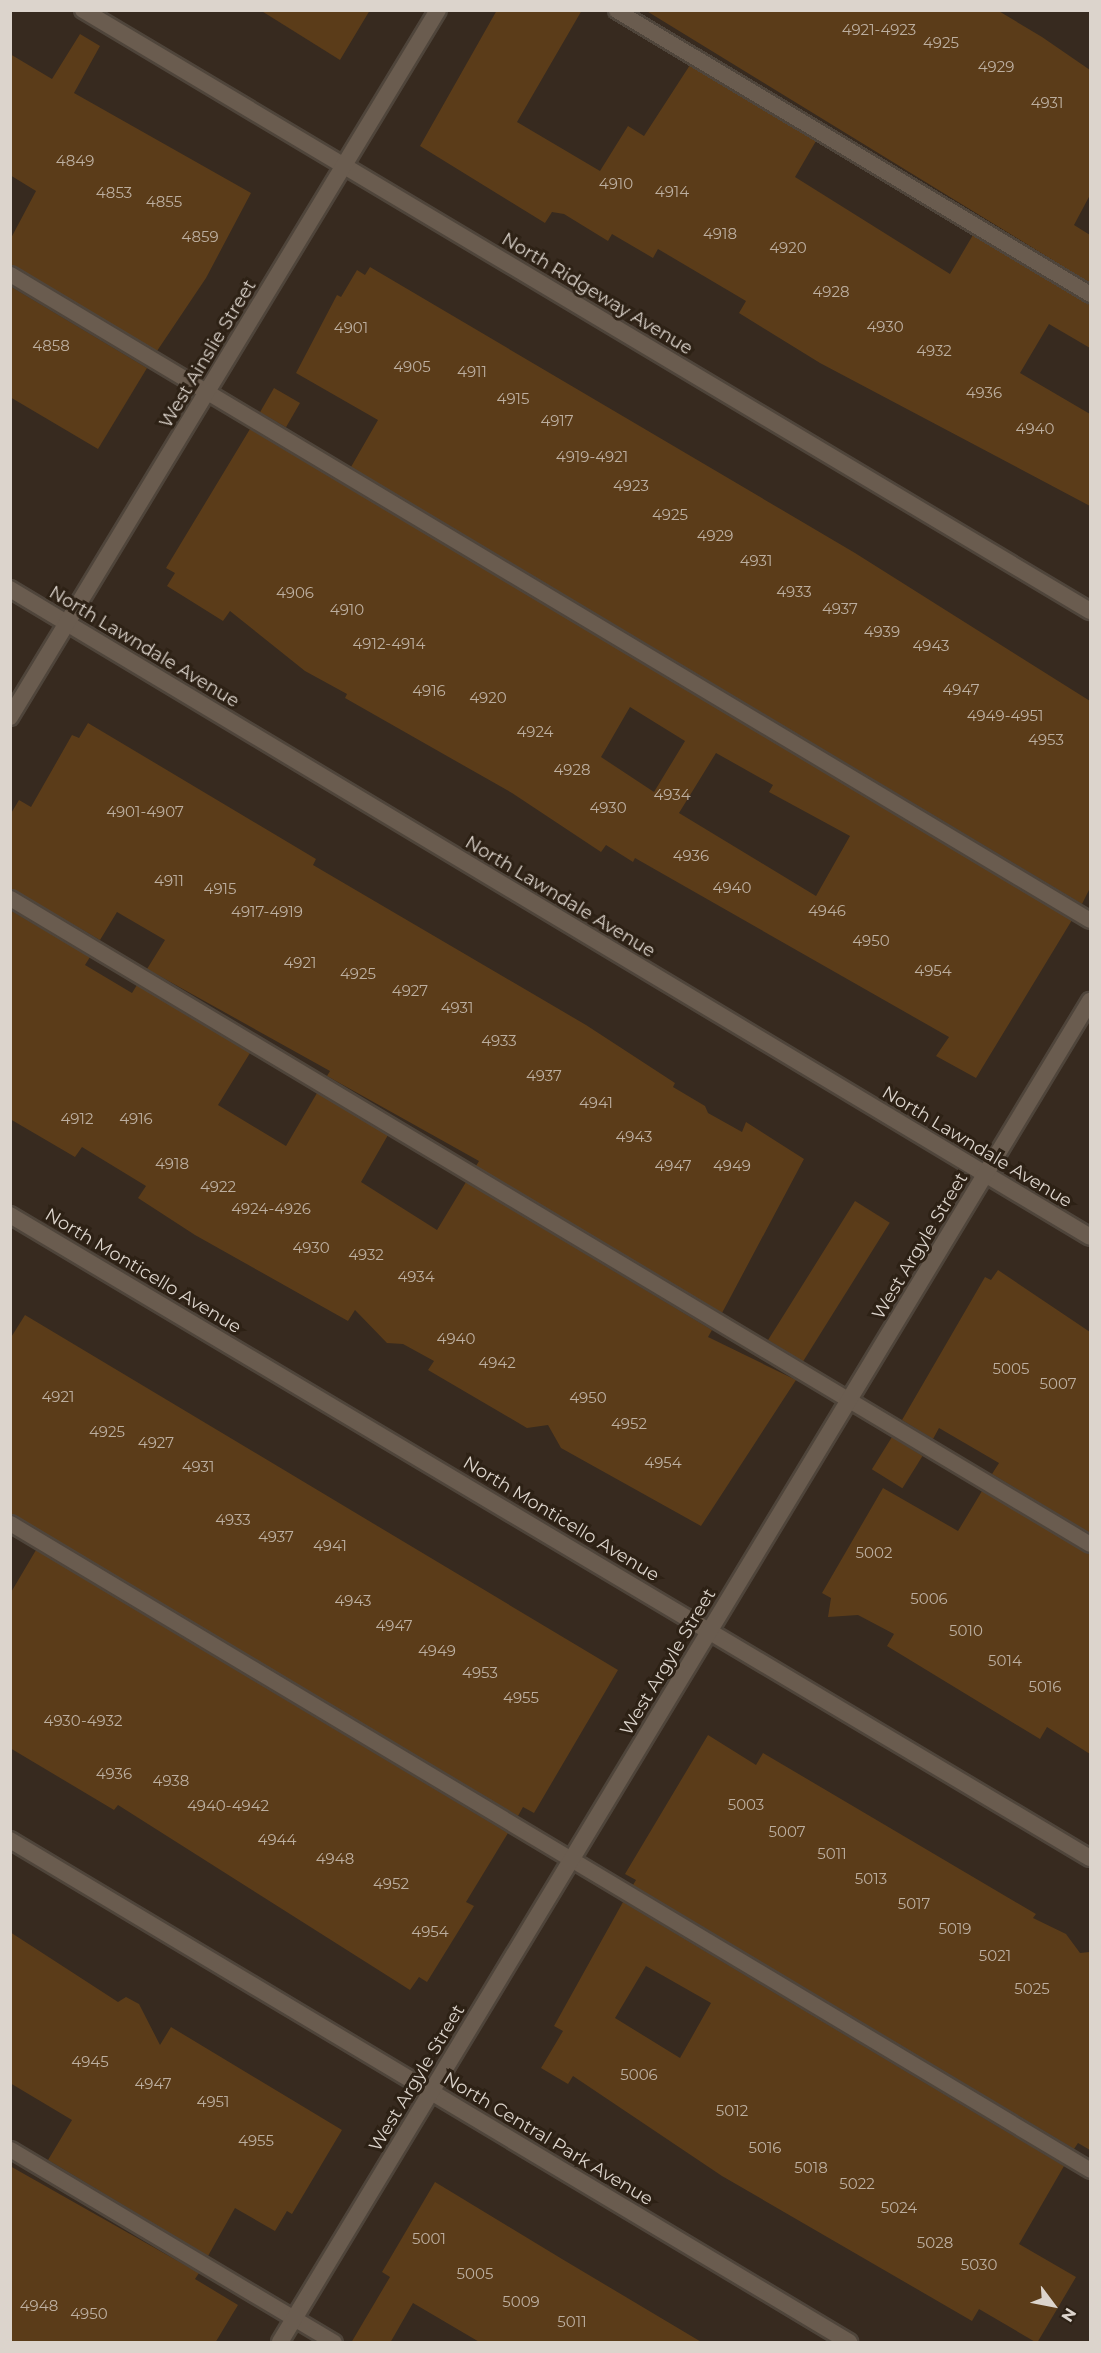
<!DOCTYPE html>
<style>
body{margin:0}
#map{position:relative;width:1101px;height:2353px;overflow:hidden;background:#372a1f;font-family:Montserrat,sans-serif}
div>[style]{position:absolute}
.building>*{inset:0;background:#5b3c19;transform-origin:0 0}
.roads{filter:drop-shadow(2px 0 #4f453b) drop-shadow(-2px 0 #4f453b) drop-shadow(0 2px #4f453b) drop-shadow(0 -2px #4f453b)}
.service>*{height:15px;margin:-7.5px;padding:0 7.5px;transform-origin:7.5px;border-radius:7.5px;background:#6a5c4f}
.minor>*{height:16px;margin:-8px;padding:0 8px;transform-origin:8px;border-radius:8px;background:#6a5c4f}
span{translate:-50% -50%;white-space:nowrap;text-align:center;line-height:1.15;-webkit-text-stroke:6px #2d2115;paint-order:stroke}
.number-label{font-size:15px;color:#bcae9f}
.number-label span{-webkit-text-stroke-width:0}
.street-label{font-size:18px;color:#dcd4cc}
.frame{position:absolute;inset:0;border:12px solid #dcd4cc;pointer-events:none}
.north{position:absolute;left:1023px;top:2275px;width:60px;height:60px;-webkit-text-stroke:4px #2d2115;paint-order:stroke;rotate:122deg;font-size:16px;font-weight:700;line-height:24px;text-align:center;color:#dcd4cc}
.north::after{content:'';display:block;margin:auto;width:21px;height:27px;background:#dcd4cc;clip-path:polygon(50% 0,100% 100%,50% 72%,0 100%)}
</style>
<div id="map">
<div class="building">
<i style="clip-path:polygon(260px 10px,370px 10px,340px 60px)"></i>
<i style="clip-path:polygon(497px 10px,582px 10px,517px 122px,600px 171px,628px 126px,644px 136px,690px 65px,816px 141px,795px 177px,950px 274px,973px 235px,1090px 304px,1090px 348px,1049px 324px,1020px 373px,1090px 414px,1090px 506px,820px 363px,739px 313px,746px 301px,658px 249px,653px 258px,612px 234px,608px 241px,564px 214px,552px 212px,545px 223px,420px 146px)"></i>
<i style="clip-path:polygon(645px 10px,997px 10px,1042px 37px,1090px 70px,1090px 195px,1074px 225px,1090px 235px,1090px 283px)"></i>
<i style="clip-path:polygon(80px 34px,100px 46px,74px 93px,251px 193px,206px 278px,157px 351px,10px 264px,10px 240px,36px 191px,10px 175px,10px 54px,52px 79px)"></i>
<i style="clip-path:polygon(370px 267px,855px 553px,1090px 701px,1090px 888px,1082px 904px,351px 467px,378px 420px,296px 373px,337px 295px,341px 297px,357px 270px,365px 275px)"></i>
<i style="clip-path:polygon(10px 286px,147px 368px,98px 449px,10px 397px)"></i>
<i style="left:274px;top:388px;width:30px;height:28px;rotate:30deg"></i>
<i style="clip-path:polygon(evenodd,250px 429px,1072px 920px,976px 1078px,936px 1056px,949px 1037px,635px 858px,633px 862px,606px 845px,601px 852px,512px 793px,345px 698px,347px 694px,305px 671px,230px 611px,223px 621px,167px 586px,175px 573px,166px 568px,250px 429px,630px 707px,685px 741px,654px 792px,601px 757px,630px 707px,250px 429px,716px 753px,773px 785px,769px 792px,850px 836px,816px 896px,679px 813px,716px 753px)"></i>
<i style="clip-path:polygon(88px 723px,316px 859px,313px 865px,586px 1025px,675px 1083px,673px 1087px,705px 1106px,708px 1113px,742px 1132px,746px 1122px,804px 1159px,722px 1313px,476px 1166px,479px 1161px,327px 1076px,330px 1071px,147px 969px,165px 940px,117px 912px,100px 940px,10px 888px,10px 815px,19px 800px,31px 807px,72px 735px,79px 738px)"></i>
<i style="clip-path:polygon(10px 910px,90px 957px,85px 965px,132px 993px,137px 985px,250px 1053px,218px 1105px,286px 1146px,317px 1093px,388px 1135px,361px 1182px,437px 1230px,466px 1182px,712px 1330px,708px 1337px,796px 1380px,701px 1526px,561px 1448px,548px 1425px,527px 1428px,428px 1370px,434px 1361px,403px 1344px,387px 1343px,355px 1310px,348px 1321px,195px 1235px,138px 1198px,146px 1186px,82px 1147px,75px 1157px,10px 1119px)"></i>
<i style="left:855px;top:1201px;width:41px;height:164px;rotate:32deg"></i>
<i style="clip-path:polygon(998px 1270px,1090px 1332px,1090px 1533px,992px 1474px,999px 1463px,939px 1428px,933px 1439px,902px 1420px,985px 1277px,991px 1280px)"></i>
<i style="clip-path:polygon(25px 1315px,618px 1670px,534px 1813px,523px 1807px,518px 1816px,10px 1513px,10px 1339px)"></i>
<i style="left:892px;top:1437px;width:36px;height:38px;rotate:32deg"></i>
<i style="clip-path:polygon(883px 1488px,958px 1531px,982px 1491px,1090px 1554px,1090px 1754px,1047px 1727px,1040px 1739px,887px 1646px,894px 1634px,858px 1615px,828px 1617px,831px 1598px,822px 1593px)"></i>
<i style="clip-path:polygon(36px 1550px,508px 1833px,466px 1902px,474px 1906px,427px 1982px,419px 1977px,410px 1990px,118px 1805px,114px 1810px,10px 1748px,10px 1594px)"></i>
<i style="clip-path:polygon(708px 1735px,756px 1765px,763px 1753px,1036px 1914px,1033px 1918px,1066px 1934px,1080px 1953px,1090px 1952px,1090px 2150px,1078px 2143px,1074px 2149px,633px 1885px,636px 1880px,625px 1874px)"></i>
<i style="clip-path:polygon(evenodd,623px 1902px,1064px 2166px,1019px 2244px,1076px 2277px,1037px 2343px,979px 2309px,972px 2321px,722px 2176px,573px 2076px,568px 2084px,541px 2068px,563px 2031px,554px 2026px,623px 1902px,646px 1966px,711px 2003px,680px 2058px,615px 2018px,646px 1966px)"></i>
<i style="clip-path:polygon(10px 1932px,118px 2002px,126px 1997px,139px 2004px,160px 2045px,171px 2027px,342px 2130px,292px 2214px,287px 2211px,275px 2231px,235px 2208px,208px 2256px,48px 2160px,72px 2120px,10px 2083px)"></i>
<i style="clip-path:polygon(10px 2166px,199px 2273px,195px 2279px,238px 2305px,215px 2343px,10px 2343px)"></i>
<i style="clip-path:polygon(435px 2182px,562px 2259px,703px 2343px,481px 2343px,413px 2303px,390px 2343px,351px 2343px,390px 2277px,382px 2272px)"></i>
</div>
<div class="roads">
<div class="service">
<i style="left:616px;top:10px;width:553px;rotate:30.93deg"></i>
<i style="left:10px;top:274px;width:1258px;rotate:30.89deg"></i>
<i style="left:10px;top:898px;width:1258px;rotate:30.89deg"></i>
<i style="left:10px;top:1523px;width:1259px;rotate:30.92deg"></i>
<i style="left:10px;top:2149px;width:377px;rotate:30.8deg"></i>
</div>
<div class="minor">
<i style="left:83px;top:10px;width:1173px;rotate:30.83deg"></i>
<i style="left:10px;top:589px;width:1259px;rotate:30.96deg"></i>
<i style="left:10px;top:717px;width:826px;rotate:-58.81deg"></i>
<i style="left:10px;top:1215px;width:1257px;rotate:30.77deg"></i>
<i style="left:10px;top:1840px;width:978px;rotate:30.89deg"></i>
<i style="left:280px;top:2342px;width:1567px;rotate:-58.87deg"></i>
</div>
</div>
<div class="number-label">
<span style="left:879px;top:30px">4921-4923</span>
<span style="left:941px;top:43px">4925</span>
<span style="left:996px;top:67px">4929</span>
<span style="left:1047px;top:103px">4931</span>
<span style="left:75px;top:161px">4849</span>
<span style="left:616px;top:184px">4910</span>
<span style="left:672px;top:192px">4914</span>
<span style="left:114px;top:193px">4853</span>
<span style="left:164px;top:202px">4855</span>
<span style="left:720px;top:234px">4918</span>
<span style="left:200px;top:237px">4859</span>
<span style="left:788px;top:248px">4920</span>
<span style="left:831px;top:292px">4928</span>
<span style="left:885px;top:327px">4930</span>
<span style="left:351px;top:328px">4901</span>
<span style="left:51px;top:346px">4858</span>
<span style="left:934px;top:351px">4932</span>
<span style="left:412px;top:367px">4905</span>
<span style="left:472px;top:372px">4911</span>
<span style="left:984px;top:393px">4936</span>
<span style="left:513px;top:399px">4915</span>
<span style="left:557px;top:421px">4917</span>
<span style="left:1035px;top:429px">4940</span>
<span style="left:592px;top:457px">4919-4921</span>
<span style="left:631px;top:486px">4923</span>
<span style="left:670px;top:515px">4925</span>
<span style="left:715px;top:536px">4929</span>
<span style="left:756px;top:561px">4931</span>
<span style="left:794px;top:592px">4933</span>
<span style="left:295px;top:593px">4906</span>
<span style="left:840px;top:609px">4937</span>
<span style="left:347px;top:610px">4910</span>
<span style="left:882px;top:632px">4939</span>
<span style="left:389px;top:644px">4912-4914</span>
<span style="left:931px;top:646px">4943</span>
<span style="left:961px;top:690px">4947</span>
<span style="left:429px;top:691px">4916</span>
<span style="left:488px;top:698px">4920</span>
<span style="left:1005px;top:716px">4949-4951</span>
<span style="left:535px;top:732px">4924</span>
<span style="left:1046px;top:740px">4953</span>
<span style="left:572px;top:770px">4928</span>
<span style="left:672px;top:795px">4934</span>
<span style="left:608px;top:808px">4930</span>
<span style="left:145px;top:812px">4901-4907</span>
<span style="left:691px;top:856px">4936</span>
<span style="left:169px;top:881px">4911</span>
<span style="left:732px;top:888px">4940</span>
<span style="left:220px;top:889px">4915</span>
<span style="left:827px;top:911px">4946</span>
<span style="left:267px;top:912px">4917-4919</span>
<span style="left:871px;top:941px">4950</span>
<span style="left:300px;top:963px">4921</span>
<span style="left:933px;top:971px">4954</span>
<span style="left:358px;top:974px">4925</span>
<span style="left:410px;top:991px">4927</span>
<span style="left:457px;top:1008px">4931</span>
<span style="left:499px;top:1041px">4933</span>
<span style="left:544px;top:1076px">4937</span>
<span style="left:596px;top:1103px">4941</span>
<span style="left:77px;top:1119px">4912</span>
<span style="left:136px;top:1119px">4916</span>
<span style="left:634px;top:1137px">4943</span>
<span style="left:172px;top:1164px">4918</span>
<span style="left:673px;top:1166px">4947</span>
<span style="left:732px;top:1166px">4949</span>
<span style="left:218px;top:1187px">4922</span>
<span style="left:271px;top:1209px">4924-4926</span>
<span style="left:311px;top:1248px">4930</span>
<span style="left:366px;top:1255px">4932</span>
<span style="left:416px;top:1277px">4934</span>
<span style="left:456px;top:1339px">4940</span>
<span style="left:497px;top:1363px">4942</span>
<span style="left:1011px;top:1369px">5005</span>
<span style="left:1058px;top:1384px">5007</span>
<span style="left:58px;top:1397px">4921</span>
<span style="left:588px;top:1398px">4950</span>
<span style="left:629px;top:1424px">4952</span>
<span style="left:107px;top:1432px">4925</span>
<span style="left:156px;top:1443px">4927</span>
<span style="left:663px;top:1463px">4954</span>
<span style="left:198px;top:1467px">4931</span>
<span style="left:233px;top:1520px">4933</span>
<span style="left:276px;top:1537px">4937</span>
<span style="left:330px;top:1546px">4941</span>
<span style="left:874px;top:1553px">5002</span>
<span style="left:929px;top:1599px">5006</span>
<span style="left:353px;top:1601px">4943</span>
<span style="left:394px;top:1626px">4947</span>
<span style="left:966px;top:1631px">5010</span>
<span style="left:437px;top:1651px">4949</span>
<span style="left:1005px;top:1661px">5014</span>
<span style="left:480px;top:1673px">4953</span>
<span style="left:1045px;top:1687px">5016</span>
<span style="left:521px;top:1698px">4955</span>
<span style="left:83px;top:1721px">4930-4932</span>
<span style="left:114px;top:1774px">4936</span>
<span style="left:171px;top:1781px">4938</span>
<span style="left:746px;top:1805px">5003</span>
<span style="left:228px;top:1806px">4940-4942</span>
<span style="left:787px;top:1832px">5007</span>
<span style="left:277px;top:1840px">4944</span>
<span style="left:832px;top:1854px">5011</span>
<span style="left:335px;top:1859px">4948</span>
<span style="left:871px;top:1879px">5013</span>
<span style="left:391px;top:1884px">4952</span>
<span style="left:914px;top:1904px">5017</span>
<span style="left:955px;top:1929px">5019</span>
<span style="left:430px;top:1932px">4954</span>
<span style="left:995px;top:1956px">5021</span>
<span style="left:1032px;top:1989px">5025</span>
<span style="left:90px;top:2062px">4945</span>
<span style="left:639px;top:2075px">5006</span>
<span style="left:153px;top:2084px">4947</span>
<span style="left:213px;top:2102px">4951</span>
<span style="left:732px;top:2111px">5012</span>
<span style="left:256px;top:2141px">4955</span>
<span style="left:765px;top:2148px">5016</span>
<span style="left:811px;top:2168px">5018</span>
<span style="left:857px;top:2184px">5022</span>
<span style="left:899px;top:2208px">5024</span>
<span style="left:429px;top:2239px">5001</span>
<span style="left:935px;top:2243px">5028</span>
<span style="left:979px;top:2265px">5030</span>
<span style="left:475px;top:2274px">5005</span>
<span style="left:521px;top:2302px">5009</span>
<span style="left:39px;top:2306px">4948</span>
<span style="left:89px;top:2314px">4950</span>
<span style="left:572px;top:2322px">5011</span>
</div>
<div class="street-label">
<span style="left:597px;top:294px;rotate:31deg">North Ridgeway Avenue</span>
<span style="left:208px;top:354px;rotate:-59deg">West Ainslie Street</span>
<span style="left:144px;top:647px;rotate:31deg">North Lawndale Avenue</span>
<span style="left:560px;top:897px;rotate:31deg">North Lawndale Avenue</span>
<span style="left:977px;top:1147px;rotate:31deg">North Lawndale Avenue</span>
<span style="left:920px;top:1246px;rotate:-59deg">West Argyle Street</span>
<span style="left:143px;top:1271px;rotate:31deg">North Monticello Avenue</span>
<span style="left:561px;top:1519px;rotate:31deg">North Monticello Avenue</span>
<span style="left:668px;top:1662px;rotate:-59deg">West Argyle Street</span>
<span style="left:417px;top:2078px;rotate:-59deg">West Argyle Street</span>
<span style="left:548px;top:2139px;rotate:31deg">North Central Park Avenue</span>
</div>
<div class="frame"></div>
<div class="north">N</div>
</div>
